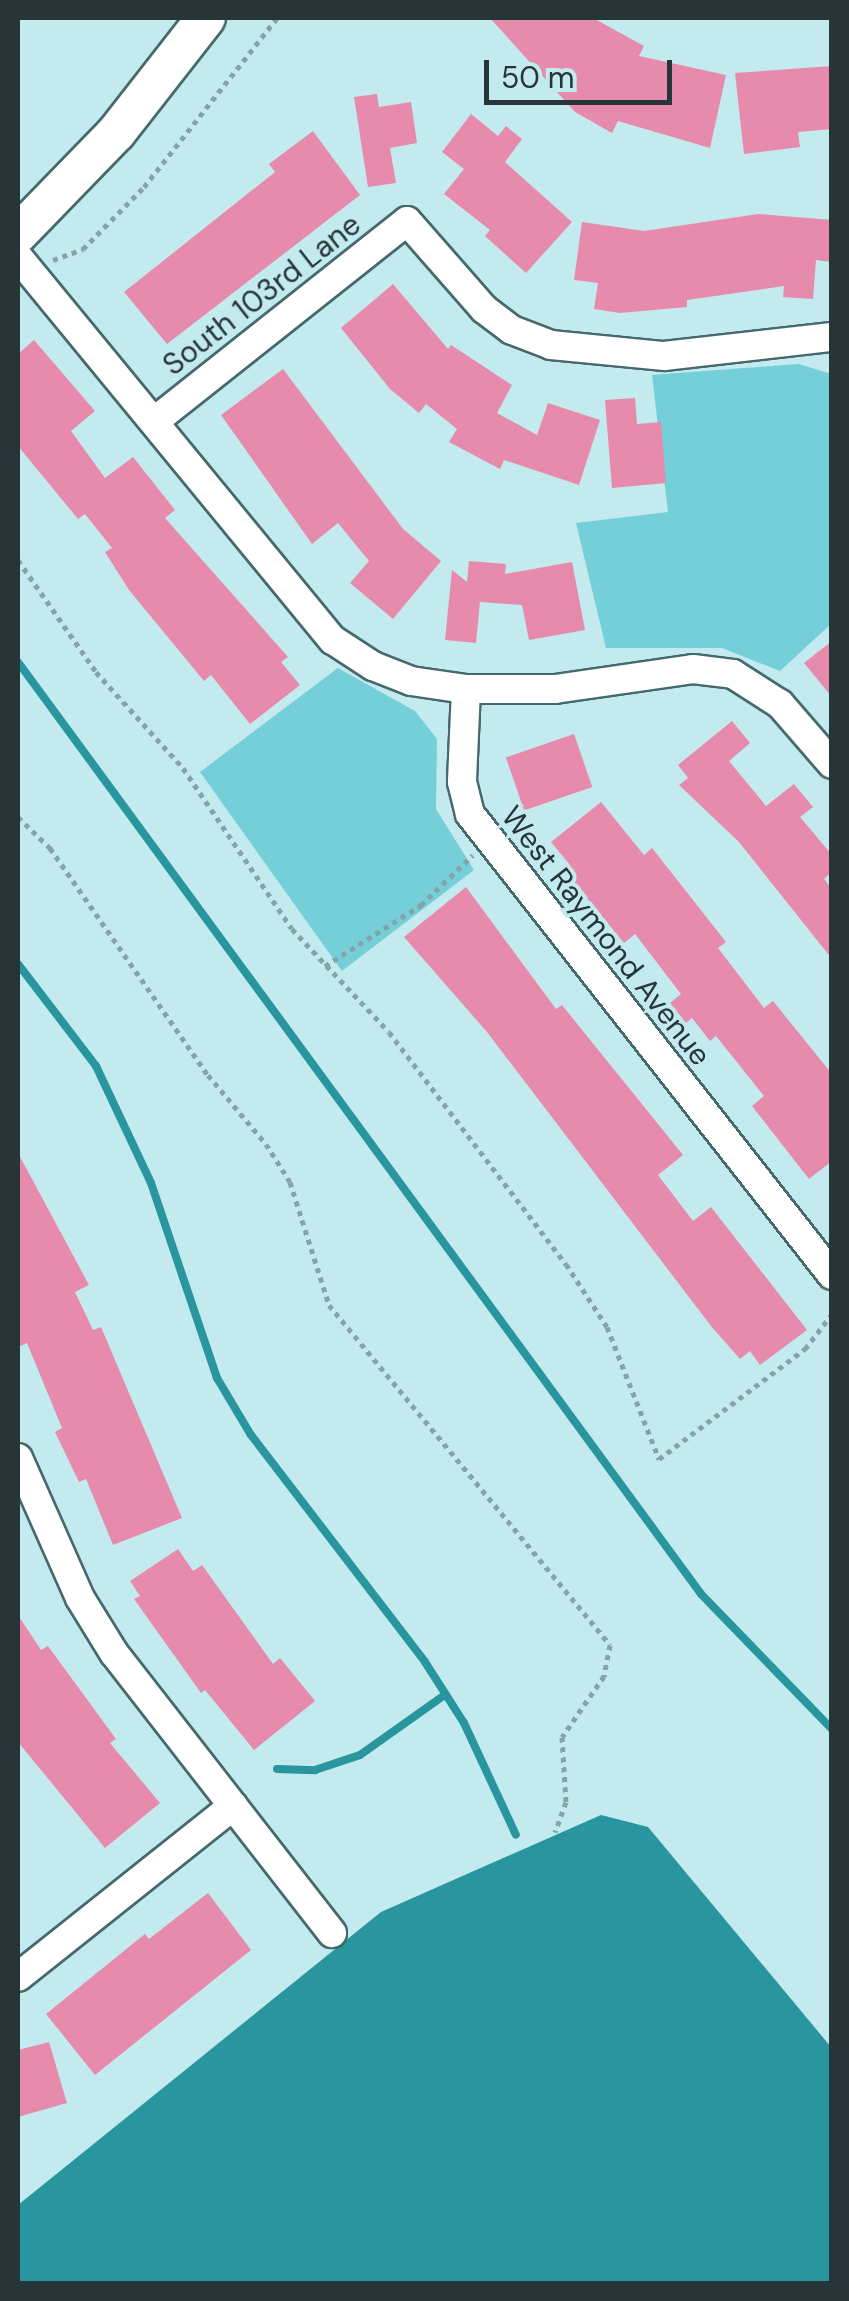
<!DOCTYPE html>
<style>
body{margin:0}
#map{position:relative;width:849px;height:2301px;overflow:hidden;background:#c3eaee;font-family:"DM Sans",sans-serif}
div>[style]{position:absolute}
.green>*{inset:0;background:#74cfd9}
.water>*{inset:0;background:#28959f}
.stream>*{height:8px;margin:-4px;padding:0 4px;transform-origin:4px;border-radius:4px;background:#28959f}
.building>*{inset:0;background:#e78bac;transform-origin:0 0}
.path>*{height:5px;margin-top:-2.5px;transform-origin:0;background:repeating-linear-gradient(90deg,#86a4a7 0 5px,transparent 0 10px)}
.roads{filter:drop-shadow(2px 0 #46696d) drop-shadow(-2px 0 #46696d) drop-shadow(0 2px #46696d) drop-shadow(0 -2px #46696d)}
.street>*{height:28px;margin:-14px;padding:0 14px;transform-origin:14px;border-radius:14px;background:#fff}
.secondary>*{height:38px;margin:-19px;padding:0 19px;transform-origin:19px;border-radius:19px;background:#fff}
span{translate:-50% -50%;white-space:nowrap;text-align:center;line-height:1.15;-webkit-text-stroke:8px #c3eaee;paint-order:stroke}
.street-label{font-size:30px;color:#263537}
.frame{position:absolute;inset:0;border:20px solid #263537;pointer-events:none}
.scale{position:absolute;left:484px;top:60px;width:188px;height:45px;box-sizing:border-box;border:5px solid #263537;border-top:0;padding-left:12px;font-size:30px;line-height:35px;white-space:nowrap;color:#263537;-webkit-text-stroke:8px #c3eaee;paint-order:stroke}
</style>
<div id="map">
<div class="green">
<i style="clip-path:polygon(799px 364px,831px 374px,831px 624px,780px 671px,722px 648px,606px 648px,576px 523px,668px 512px,652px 375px)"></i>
<i style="clip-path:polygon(338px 668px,415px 711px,437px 739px,436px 809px,474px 870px,342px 971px,200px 772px)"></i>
</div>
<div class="water">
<i style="clip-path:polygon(601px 1815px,648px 1827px,831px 2047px,831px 2283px,18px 2283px,18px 2205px,381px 1912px)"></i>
</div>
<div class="stream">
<i style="left:18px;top:662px;width:1155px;rotate:53.76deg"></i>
<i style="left:701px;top:1594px;width:188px;rotate:45.9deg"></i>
<i style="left:18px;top:964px;width:128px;rotate:52.6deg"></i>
<i style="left:96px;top:1066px;width:129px;rotate:64.8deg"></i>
<i style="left:151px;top:1183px;width:206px;rotate:71.3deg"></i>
<i style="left:217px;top:1378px;width:66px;rotate:59.2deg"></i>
<i style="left:251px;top:1435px;width:286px;rotate:52.5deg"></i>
<i style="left:425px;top:1662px;width:72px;rotate:57.4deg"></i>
<i style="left:464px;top:1723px;width:123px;rotate:65.1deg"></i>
<i style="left:277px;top:1769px;width:38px;rotate:2deg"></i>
<i style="left:315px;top:1770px;width:47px;rotate:-18.4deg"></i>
<i style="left:360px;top:1755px;width:105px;rotate:-35.3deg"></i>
</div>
<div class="building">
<i style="clip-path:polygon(490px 18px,593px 18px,644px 46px,639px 56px,726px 75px,710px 148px,618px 121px,612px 133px,575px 112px)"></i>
<i style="clip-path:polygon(832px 66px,832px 129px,798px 132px,800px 147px,744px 154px,735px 73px)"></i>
<i style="clip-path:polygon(377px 94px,379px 107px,411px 102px,417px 143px,390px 148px,396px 183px,368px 187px,354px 97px)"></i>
<i style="clip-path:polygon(471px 114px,498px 136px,506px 126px,522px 139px,505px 162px,572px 222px,526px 273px,485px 236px,490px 230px,444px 194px,464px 169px,442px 152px)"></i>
<i style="clip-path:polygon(313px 131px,360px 195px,167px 344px,124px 292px,275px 172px,269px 164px)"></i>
<i style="clip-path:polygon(758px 214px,832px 220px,832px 262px,816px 260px,813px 299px,783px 297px,784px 286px,687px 300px,687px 307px,620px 313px,594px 309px,598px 283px,574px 280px,582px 222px,644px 231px)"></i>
<i style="clip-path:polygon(393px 284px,448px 349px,451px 345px,512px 385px,497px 413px,537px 435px,548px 403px,600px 420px,579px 485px,504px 460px,500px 469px,449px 442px,457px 429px,426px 404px,419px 413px,390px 389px,341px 328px)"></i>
<i style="clip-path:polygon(34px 340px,95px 411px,71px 431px,105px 478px,133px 457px,175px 510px,165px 518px,288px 657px,281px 662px,300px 685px,250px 724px,211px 675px,204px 681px,129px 590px,105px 552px,112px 548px,85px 514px,78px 519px,18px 446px,18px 354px)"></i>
<i style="clip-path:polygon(283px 369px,403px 529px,441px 561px,393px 619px,350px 583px,369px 561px,338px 523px,312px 544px,221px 415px)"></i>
<i style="clip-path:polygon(635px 398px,637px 424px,661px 422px,666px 483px,612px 488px,605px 400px)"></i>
<i style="clip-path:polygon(469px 561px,506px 564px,505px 574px,572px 562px,585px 630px,529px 640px,522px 605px,480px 602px,476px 643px,445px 640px,452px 570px,467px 582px)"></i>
<i style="clip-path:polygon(832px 641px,832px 697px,804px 663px)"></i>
<i style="clip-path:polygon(732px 721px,750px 743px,729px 761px,766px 806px,794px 784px,813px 807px,800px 817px,832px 855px,832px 872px,824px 879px,832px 889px,832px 959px,739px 842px,679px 785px,688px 778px,678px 765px)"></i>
<i style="left:574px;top:734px;width:56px;height:72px;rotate:71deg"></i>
<i style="clip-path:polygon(601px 802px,644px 855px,652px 848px,726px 942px,718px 948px,764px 1008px,773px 1001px,832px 1074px,832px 1161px,809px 1179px,752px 1106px,764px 1096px,716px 1036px,710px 1041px,692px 1018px,686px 1023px,670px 1003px,681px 994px,635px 934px,624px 943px,563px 869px,569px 864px,551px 842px)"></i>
<i style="clip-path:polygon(466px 887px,556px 1009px,562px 1005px,683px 1155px,658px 1175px,693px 1221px,711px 1207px,807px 1330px,760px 1365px,750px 1351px,740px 1359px,711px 1326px,487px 1032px,404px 937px)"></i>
<i style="clip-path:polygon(18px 1153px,89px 1285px,75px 1292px,93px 1330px,101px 1327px,182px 1518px,113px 1545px,86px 1479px,79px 1482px,55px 1432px,62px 1428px,27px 1343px,18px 1347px)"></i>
<i style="clip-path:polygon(178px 1549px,193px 1571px,202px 1565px,273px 1664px,280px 1658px,315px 1701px,254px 1750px,205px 1690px,201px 1693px,134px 1599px,140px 1596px,130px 1581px)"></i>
<i style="clip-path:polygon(18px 1615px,41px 1650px,48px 1646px,116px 1739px,110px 1743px,160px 1803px,105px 1848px,18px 1742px)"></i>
<i style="clip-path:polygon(208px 1893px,251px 1950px,95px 2075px,46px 2014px,145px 1934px,149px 1939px)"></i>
<i style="clip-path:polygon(49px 2042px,67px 2103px,18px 2117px,18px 2050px)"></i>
</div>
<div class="path">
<i style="left:53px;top:260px;width:32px;rotate:-20deg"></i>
<i style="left:83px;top:249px;width:87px;rotate:-45.5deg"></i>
<i style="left:144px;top:187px;width:215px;rotate:-51.8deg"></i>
<i style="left:18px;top:560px;width:136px;rotate:55.1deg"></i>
<i style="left:96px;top:672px;width:130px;rotate:47.8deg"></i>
<i style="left:183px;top:768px;width:194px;rotate:55.9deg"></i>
<i style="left:292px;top:929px;width:141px;rotate:46.7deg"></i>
<i style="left:389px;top:1032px;width:292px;rotate:52.7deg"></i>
<i style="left:566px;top:1264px;width:75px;rotate:56.9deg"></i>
<i style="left:607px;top:1327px;width:142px;rotate:68.5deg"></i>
<i style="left:659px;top:1459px;width:183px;rotate:-37deg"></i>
<i style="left:805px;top:1349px;width:44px;rotate:-52.4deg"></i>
<i style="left:18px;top:817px;width:45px;rotate:44.1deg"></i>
<i style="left:50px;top:848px;width:277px;rotate:55.2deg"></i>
<i style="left:208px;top:1075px;width:90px;rotate:50deg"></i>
<i style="left:266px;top:1144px;width:45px;rotate:57.7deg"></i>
<i style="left:290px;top:1182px;width:129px;rotate:72.4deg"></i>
<i style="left:329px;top:1305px;width:441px;rotate:50.4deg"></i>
<i style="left:610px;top:1645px;width:32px;rotate:101deg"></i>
<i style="left:604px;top:1676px;width:74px;rotate:124.5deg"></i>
<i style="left:562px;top:1737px;width:65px;rotate:86.5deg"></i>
<i style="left:566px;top:1802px;width:32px;rotate:110deg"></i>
<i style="left:325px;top:966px;width:114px;rotate:-32.4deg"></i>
<i style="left:421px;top:905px;width:72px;rotate:-43.9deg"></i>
</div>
<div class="roads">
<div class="street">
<i style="left:18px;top:257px;width:496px;rotate:50.6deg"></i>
<i style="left:333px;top:640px;width:48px;rotate:33deg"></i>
<i style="left:373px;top:666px;width:41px;rotate:21.5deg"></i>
<i style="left:411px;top:681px;width:56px;rotate:8.3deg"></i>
<i style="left:466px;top:689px;width:89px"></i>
<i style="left:555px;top:689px;width:139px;rotate:-8.2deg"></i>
<i style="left:693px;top:669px;width:40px;rotate:7.1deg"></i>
<i style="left:733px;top:674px;width:56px;rotate:32.6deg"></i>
<i style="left:780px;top:704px;width:79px;rotate:49.1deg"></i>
<i style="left:156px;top:420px;width:320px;rotate:-38.4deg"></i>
<i style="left:407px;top:221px;width:117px;rotate:48.8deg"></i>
<i style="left:484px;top:309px;width:35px;rotate:37deg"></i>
<i style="left:512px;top:330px;width:42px;rotate:21deg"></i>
<i style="left:551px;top:345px;width:114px;rotate:5.6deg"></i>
<i style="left:664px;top:356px;width:169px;rotate:-6.5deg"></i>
<i style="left:466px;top:689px;width:93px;rotate:92.5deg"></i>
<i style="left:462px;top:782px;width:33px;rotate:76deg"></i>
<i style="left:470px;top:814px;width:586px;rotate:51.86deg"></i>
<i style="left:18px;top:1458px;width:153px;rotate:66.1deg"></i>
<i style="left:80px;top:1598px;width:65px;rotate:58.3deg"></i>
<i style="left:114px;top:1653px;width:355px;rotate:52.1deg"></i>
<i style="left:18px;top:1977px;width:275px;rotate:-38.5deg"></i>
</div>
<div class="secondary">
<i style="left:18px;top:234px;width:141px;rotate:-45.9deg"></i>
<i style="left:116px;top:133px;width:146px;rotate:-52deg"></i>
</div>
</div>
<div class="street-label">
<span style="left:262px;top:295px;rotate:-38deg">South 103rd Lane</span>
<span style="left:606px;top:936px;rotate:52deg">West Raymond Avenue</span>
</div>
<div class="frame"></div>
<div class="scale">50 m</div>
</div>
